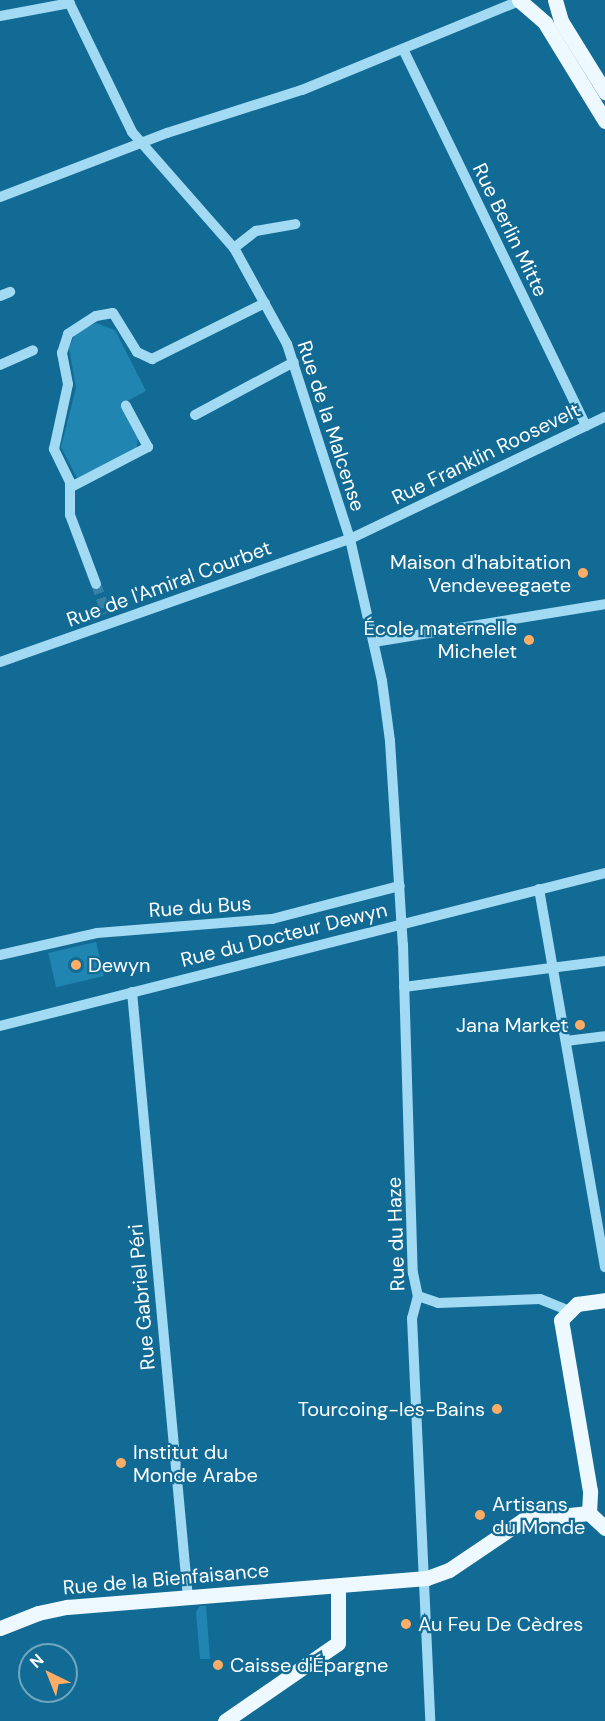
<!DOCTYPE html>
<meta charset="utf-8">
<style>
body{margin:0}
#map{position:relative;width:605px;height:1721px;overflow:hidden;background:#126b95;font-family:"DM Sans",sans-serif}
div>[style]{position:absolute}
.green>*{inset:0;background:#2185b2;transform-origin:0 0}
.minor-tunnel>*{height:10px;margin-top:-5px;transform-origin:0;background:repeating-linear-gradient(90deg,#3681a5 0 10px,transparent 0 15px)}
.minor>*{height:10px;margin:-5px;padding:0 5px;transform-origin:5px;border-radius:5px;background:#a2daf3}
.major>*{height:15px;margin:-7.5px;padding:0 7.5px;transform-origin:7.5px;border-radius:7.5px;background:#eef9ff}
.dots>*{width:16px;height:16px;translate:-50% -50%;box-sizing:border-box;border:3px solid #126b95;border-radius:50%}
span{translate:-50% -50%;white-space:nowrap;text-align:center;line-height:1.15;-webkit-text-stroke:4.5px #126b95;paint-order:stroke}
.street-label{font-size:20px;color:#fff}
.poi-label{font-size:20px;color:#fff}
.right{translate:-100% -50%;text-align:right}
.left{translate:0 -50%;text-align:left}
.north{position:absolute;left:18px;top:1643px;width:60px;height:60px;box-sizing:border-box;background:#126b95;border:2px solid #71a6bf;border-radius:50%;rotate:317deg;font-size:16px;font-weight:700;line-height:24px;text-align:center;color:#fff}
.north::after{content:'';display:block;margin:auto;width:21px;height:27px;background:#ffad64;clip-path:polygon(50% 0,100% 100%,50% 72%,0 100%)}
</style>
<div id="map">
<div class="green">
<i style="clip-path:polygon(96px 323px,115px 330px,146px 391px,120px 405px,138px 439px,136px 449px,77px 478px,61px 447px,76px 388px,69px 348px,76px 332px)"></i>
<i style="left:96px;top:942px;width:35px;height:49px;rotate:77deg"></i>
<i style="clip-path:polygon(200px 1606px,206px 1606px,210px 1659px,200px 1659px,196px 1612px)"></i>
</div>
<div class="minor-tunnel">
<i style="left:96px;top:584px;width:31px;rotate:71deg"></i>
</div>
<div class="minor">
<i style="left:68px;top:0;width:147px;rotate:64.1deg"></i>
<i style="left:132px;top:132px;width:154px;rotate:48.7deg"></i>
<i style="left:234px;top:248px;width:110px;rotate:61.1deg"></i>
<i style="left:287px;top:344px;width:205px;rotate:72.1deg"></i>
<i style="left:350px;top:539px;width:146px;rotate:77.3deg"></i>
<i style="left:382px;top:681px;width:61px;rotate:82.4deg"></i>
<i style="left:390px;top:741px;width:204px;rotate:86.4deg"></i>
<i style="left:403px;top:945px;width:328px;rotate:88.3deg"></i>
<i style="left:413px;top:1273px;width:24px;rotate:78deg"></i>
<i style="left:0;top:16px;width:71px;rotate:-10.5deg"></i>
<i style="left:403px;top:49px;width:419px;rotate:64.1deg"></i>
<i style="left:0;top:197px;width:179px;rotate:-21deg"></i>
<i style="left:167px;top:133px;width:142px;rotate:-17.7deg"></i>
<i style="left:302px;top:90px;width:235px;rotate:-22.3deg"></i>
<i style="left:234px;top:248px;width:28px;rotate:-38deg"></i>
<i style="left:256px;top:231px;width:40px;rotate:-10deg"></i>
<i style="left:0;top:296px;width:11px;rotate:-22deg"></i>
<i style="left:0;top:365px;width:36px;rotate:-24deg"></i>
<i style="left:195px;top:415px;width:112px;rotate:-28.2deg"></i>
<i style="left:71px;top:487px;width:87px;rotate:-27.5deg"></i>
<i style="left:148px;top:447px;width:47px;rotate:-118.2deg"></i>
<i style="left:96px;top:584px;width:74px;rotate:-110.6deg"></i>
<i style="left:70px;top:515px;width:33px;rotate:-90deg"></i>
<i style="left:70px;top:482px;width:37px;rotate:-116deg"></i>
<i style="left:54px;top:449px;width:66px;rotate:-77.8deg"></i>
<i style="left:68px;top:384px;width:32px;rotate:-101deg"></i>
<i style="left:62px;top:353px;width:20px;rotate:-72deg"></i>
<i style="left:68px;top:334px;width:33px;rotate:-33deg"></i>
<i style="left:96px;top:316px;width:17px;rotate:-10deg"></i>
<i style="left:113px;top:313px;width:46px;rotate:58.4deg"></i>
<i style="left:137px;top:352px;width:17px;rotate:25deg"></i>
<i style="left:152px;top:359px;width:126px;rotate:-26.4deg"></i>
<i style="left:374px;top:642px;width:234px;rotate:-9.3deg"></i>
<i style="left:0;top:662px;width:371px;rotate:-19.4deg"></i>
<i style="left:350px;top:539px;width:283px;rotate:-25.6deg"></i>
<i style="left:539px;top:889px;width:384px;rotate:80.1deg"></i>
<i style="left:0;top:955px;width:99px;rotate:-12.8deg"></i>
<i style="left:97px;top:933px;width:176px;rotate:-4.6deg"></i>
<i style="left:272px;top:919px;width:132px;rotate:-14.5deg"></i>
<i style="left:404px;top:987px;width:203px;rotate:-7.4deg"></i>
<i style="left:132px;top:992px;width:609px;rotate:84.72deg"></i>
<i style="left:0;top:1026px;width:624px;rotate:-14.19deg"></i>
<i style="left:566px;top:1041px;width:39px;rotate:-7deg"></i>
<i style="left:418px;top:1296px;width:23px;rotate:105deg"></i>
<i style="left:412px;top:1318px;width:403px;rotate:87.4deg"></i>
<i style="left:418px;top:1296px;width:21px;rotate:19deg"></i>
<i style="left:438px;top:1303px;width:102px;rotate:-2.2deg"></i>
<i style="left:540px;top:1299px;width:29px;rotate:22deg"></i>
</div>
<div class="major">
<i style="left:519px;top:0;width:35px;rotate:41deg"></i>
<i style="left:545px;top:23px;width:115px;rotate:58.5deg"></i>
<i style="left:555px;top:0;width:22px;rotate:74deg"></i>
<i style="left:561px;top:21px;width:84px;rotate:58.2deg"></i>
<i style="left:589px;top:1513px;width:22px;rotate:-87deg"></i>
<i style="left:590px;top:1491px;width:173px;rotate:-99.6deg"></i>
<i style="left:561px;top:1320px;width:23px;rotate:-45deg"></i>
<i style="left:577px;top:1304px;width:28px;rotate:-8deg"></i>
<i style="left:589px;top:1513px;width:22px;rotate:43deg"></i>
<i style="left:0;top:1628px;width:41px;rotate:-21.5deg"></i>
<i style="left:38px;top:1613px;width:30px;rotate:-12deg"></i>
<i style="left:67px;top:1607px;width:361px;rotate:-4.6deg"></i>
<i style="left:427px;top:1578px;width:23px;rotate:-20deg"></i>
<i style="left:449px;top:1570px;width:89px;rotate:-34deg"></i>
<i style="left:523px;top:1520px;width:66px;rotate:-6.1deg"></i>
<i style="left:225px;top:1721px;width:137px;rotate:-34.6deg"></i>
<i style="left:338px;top:1643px;width:57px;rotate:-90deg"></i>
</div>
<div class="dots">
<i style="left:583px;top:573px;background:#ffad64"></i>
<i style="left:529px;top:640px;background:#ffad64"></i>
<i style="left:76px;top:965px;background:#ffad64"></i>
<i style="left:580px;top:1025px;background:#ffad64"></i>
<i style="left:497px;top:1409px;background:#ffad64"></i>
<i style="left:121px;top:1463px;background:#ffad64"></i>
<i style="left:480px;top:1515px;background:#ffad64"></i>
<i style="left:406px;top:1624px;background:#ffad64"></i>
<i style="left:218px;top:1665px;background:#ffad64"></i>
</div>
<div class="street-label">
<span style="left:510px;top:230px;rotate:64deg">Rue Berlin Mitte</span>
<span style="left:331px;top:426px;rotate:72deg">Rue de la Malcense</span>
<span style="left:486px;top:454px;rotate:-26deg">Rue Franklin Roosevelt</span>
<span style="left:169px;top:584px;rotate:-20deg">Rue de l'Amiral Courbet</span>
<span style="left:200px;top:907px;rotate:-4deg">Rue du Bus</span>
<span style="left:284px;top:935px;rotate:-14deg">Rue du Docteur Dewyn</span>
<span style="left:396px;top:1234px;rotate:-92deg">Rue du Haze</span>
<span style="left:142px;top:1297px;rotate:-95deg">Rue Gabriel Péri</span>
<span style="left:166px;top:1579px;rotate:-5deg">Rue de la Bienfaisance</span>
</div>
<div class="poi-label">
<span class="right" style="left:571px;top:574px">Maison d'habitation<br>Vendeveegaete</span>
<span class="right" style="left:517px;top:640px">École maternelle<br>Michelet</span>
<span class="left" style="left:88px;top:965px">Dewyn</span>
<span class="right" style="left:568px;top:1025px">Jana Market</span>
<span class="right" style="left:485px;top:1409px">Tourcoing-les-Bains</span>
<span class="left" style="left:133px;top:1464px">Institut du<br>Monde Arabe</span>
<span class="left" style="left:492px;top:1516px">Artisans<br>du Monde</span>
<span class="left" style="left:418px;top:1624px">Au Feu De Cèdres</span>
<span class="left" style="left:230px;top:1665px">Caisse d'Épargne</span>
</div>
<div class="north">N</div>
</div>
